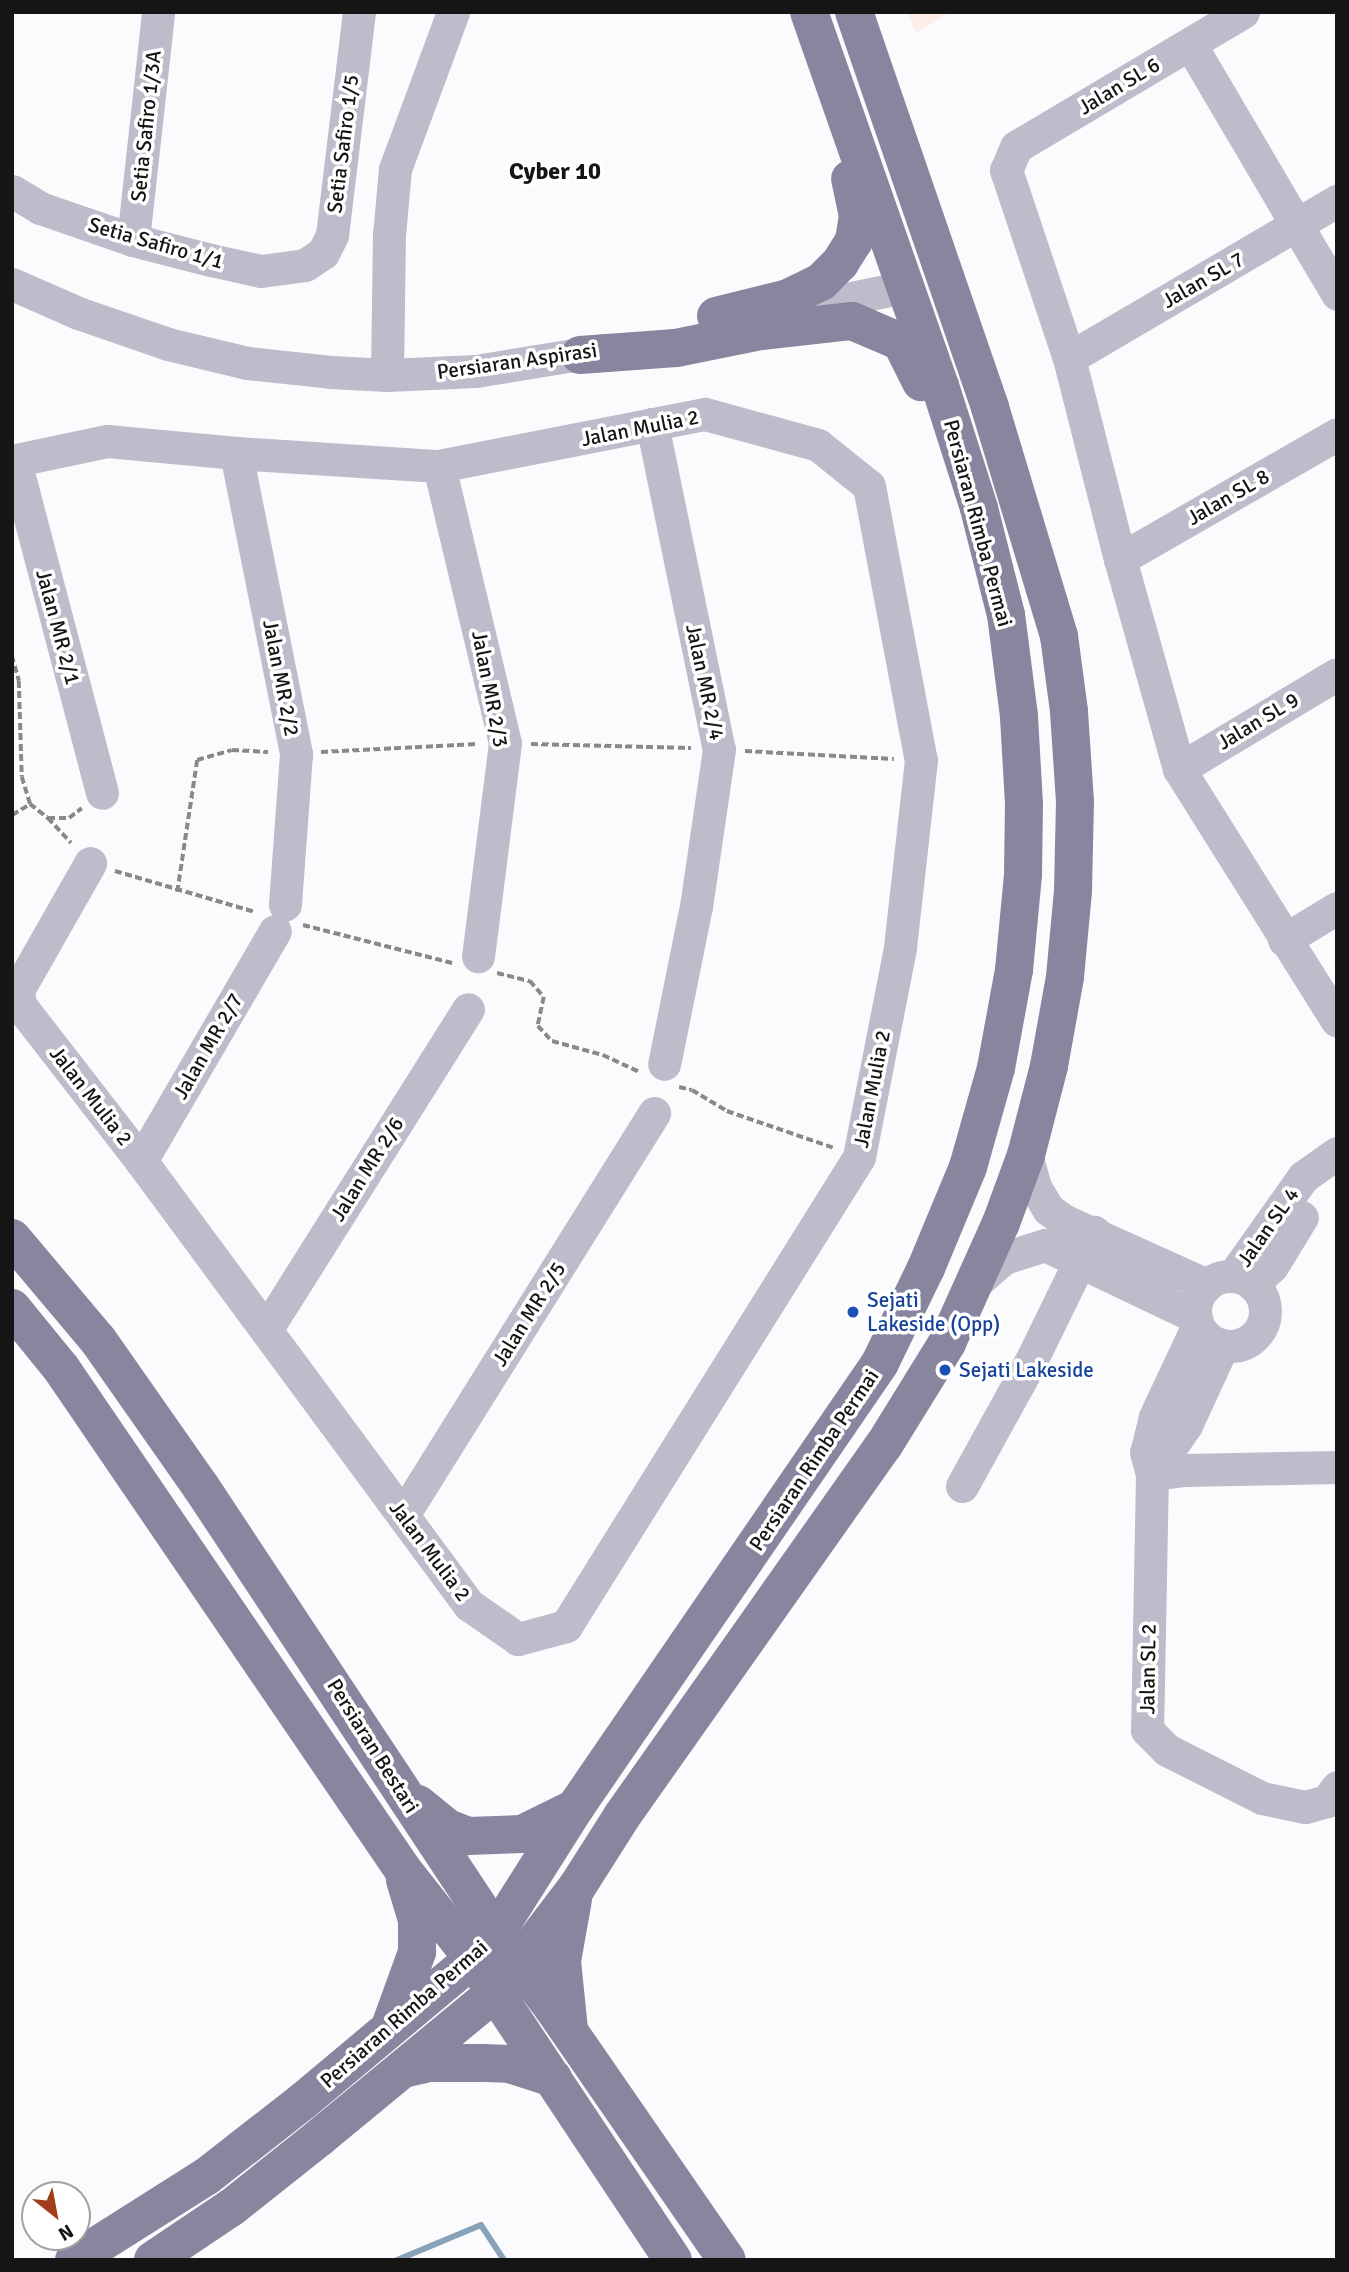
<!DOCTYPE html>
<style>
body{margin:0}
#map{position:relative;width:1349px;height:2272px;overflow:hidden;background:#fbfbfd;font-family:Signika,sans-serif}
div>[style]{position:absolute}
.education>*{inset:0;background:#fdeee9}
.stream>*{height:6px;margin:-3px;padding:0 3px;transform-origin:3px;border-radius:3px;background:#87a3b9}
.path>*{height:3.5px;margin-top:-1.75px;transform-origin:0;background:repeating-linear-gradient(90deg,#89898a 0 7px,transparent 0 10.5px)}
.minor>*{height:33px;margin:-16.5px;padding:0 16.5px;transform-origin:16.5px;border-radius:16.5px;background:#bcbcca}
.minor>.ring{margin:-16.5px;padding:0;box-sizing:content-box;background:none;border:33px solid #bcbcca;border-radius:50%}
.major>*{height:38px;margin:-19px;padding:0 19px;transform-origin:19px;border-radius:19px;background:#88869f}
.dots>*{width:19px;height:19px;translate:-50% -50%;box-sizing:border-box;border:4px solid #fff;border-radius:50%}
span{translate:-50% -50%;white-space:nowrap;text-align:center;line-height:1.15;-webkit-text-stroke:7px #fff;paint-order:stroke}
.street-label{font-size:21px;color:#151515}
.transit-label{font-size:21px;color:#164399}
.left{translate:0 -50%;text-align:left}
.quarter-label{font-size:24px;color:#151515;font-weight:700}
.frame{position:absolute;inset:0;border:14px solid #151515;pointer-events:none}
.north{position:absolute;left:21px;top:2181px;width:70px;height:70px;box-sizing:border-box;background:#fff;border:2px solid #a1a1a1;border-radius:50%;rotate:149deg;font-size:19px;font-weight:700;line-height:28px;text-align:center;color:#151515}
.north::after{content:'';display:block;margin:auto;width:24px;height:32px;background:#a33c1a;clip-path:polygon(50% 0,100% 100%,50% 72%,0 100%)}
</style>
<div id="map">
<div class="education">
<i style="clip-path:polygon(907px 12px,950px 12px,916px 34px)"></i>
</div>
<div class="stream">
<i style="left:397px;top:2260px;width:91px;rotate:-22.6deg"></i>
<i style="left:481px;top:2225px;width:42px;rotate:56.7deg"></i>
</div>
<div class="path">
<i style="left:12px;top:656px;width:26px;rotate:74deg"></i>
<i style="left:19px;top:681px;width:96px;rotate:88.2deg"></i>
<i style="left:22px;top:777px;width:28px;rotate:73deg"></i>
<i style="left:30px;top:804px;width:23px;rotate:38deg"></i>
<i style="left:48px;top:818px;width:21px"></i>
<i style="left:69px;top:818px;width:16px;rotate:-38deg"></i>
<i style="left:531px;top:744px;width:160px;rotate:1.4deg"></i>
<i style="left:745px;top:751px;width:149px;rotate:3.1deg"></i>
<i style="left:321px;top:752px;width:157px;rotate:-2.9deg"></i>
<i style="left:12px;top:815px;width:21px;rotate:-31deg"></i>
<i style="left:48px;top:818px;width:34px;rotate:47deg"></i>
<i style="left:115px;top:871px;width:146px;rotate:16.3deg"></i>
<i style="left:177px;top:892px;width:134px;rotate:-81.4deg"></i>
<i style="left:197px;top:760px;width:36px;rotate:-16deg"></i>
<i style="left:232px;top:750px;width:36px;rotate:3deg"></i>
<i style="left:303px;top:925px;width:154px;rotate:14.3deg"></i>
<i style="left:497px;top:973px;width:34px;rotate:14deg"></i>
<i style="left:530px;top:981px;width:21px;rotate:49deg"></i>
<i style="left:544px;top:997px;width:30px;rotate:102deg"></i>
<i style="left:538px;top:1026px;width:21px;rotate:47deg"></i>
<i style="left:552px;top:1041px;width:53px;rotate:15.4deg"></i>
<i style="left:603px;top:1055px;width:40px;rotate:25deg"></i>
<i style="left:679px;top:1087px;width:13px;rotate:13deg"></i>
<i style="left:692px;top:1090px;width:41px;rotate:31deg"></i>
<i style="left:727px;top:1111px;width:113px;rotate:19.1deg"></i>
</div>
<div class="minor">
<i style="left:1243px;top:12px;width:264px;rotate:149.3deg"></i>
<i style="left:1016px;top:147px;width:25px;rotate:113deg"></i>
<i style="left:1006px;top:170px;width:198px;rotate:71.5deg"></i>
<i style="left:1069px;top:358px;width:207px;rotate:75.8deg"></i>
<i style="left:1120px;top:559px;width:218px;rotate:74.3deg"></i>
<i style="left:1179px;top:769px;width:297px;rotate:57.9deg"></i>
<i style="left:1190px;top:44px;width:290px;rotate:59.5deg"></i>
<i style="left:12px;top:191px;width:33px;rotate:31deg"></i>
<i style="left:40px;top:208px;width:98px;rotate:19deg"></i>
<i style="left:133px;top:240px;width:81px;rotate:14.4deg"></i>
<i style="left:211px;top:260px;width:51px;rotate:12.4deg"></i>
<i style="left:261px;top:271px;width:44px;rotate:-7.8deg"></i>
<i style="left:305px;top:265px;width:22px;rotate:-34deg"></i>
<i style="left:323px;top:253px;width:20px;rotate:-63deg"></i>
<i style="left:332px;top:235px;width:225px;rotate:-83.1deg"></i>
<i style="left:133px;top:240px;width:229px;rotate:-83.7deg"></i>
<i style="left:12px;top:284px;width:72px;rotate:23.7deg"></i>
<i style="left:78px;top:313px;width:95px;rotate:19deg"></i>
<i style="left:168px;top:344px;width:81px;rotate:13.5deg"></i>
<i style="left:247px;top:363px;width:84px;rotate:6.1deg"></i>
<i style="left:331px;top:372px;width:56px;rotate:3.1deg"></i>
<i style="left:387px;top:375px;width:89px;rotate:-2.6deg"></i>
<i style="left:476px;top:371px;width:130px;rotate:-9.3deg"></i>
<i style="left:773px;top:314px;width:135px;rotate:-11.6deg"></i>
<i style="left:1069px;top:358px;width:311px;rotate:-30.4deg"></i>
<i style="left:387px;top:375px;width:140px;rotate:-89.2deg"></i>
<i style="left:389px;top:235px;width:66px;rotate:-84.8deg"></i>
<i style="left:395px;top:169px;width:167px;rotate:-69.7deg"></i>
<i style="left:652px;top:424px;width:332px;rotate:78.4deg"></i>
<i style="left:719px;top:749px;width:159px;rotate:98.3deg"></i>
<i style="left:696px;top:906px;width:161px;rotate:101.4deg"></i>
<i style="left:236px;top:453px;width:307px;rotate:78.7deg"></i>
<i style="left:296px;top:754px;width:151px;rotate:94.2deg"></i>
<i style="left:12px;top:461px;width:97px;rotate:-11.9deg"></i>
<i style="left:107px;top:441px;width:130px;rotate:5.3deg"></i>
<i style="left:236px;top:453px;width:203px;rotate:3.7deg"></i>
<i style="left:439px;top:466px;width:271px;rotate:-11.1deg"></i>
<i style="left:705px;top:414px;width:117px;rotate:15.3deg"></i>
<i style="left:818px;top:445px;width:65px;rotate:38.8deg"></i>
<i style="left:869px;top:486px;width:279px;rotate:79.3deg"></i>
<i style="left:921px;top:760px;width:189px;rotate:96.4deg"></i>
<i style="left:900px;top:948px;width:213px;rotate:101.1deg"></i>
<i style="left:859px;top:1157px;width:553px;rotate:121.99deg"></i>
<i style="left:566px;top:1626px;width:50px;rotate:164.8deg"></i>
<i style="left:518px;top:1639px;width:60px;rotate:-145.2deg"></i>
<i style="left:469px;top:1605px;width:552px;rotate:-126.45deg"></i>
<i style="left:141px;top:1161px;width:197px;rotate:-127.8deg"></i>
<i style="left:20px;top:1005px;width:15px;rotate:-98deg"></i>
<i style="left:18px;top:990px;width:146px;rotate:-60.4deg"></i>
<i style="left:15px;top:461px;width:343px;rotate:75.3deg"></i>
<i style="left:439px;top:466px;width:285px;rotate:76.6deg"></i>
<i style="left:505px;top:743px;width:215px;rotate:97.2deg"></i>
<i style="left:1120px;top:559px;width:250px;rotate:-29.9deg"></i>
<i style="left:1179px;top:769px;width:184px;rotate:-31deg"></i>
<i style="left:1284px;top:940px;width:62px;rotate:-31.1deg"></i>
<i style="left:1026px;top:1155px;width:33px;rotate:74deg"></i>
<i style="left:1035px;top:1187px;width:26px;rotate:59deg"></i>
<i style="left:1048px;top:1209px;width:19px;rotate:36deg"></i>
<i style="left:1063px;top:1220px;width:158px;rotate:24.3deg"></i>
<i style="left:141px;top:1161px;width:266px;rotate:-59.8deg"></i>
<i style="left:1233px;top:1276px;width:121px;rotate:-54.7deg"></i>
<i style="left:1303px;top:1177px;width:42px;rotate:-35.2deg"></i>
<i class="ring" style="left:1195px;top:1276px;width:37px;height:37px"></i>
<i style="left:974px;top:1284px;width:40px;rotate:-41deg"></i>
<i style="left:1004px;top:1258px;width:43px;rotate:-17.6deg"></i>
<i style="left:1045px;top:1245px;width:167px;rotate:25.5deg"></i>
<i style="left:1252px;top:1284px;width:27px;rotate:-42deg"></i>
<i style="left:1272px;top:1266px;width:57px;rotate:-58.5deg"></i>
<i style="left:1198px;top:1325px;width:102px;rotate:115.1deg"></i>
<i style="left:1155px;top:1417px;width:36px;rotate:104deg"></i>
<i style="left:1146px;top:1452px;width:23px;rotate:75deg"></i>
<i style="left:1152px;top:1474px;width:256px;rotate:91.1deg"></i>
<i style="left:1147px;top:1730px;width:28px;rotate:45deg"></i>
<i style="left:1167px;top:1750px;width:106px;rotate:26.8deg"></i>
<i style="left:1262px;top:1798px;width:44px;rotate:11.8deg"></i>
<i style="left:1305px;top:1807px;width:23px;rotate:-15deg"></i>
<i style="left:1327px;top:1801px;width:17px;rotate:-54deg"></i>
<i style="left:266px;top:1330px;width:379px;rotate:-57.8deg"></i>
<i style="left:1152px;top:1474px;width:33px;rotate:-7deg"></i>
<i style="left:1185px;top:1470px;width:152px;rotate:-1.1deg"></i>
<i style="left:1152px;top:1474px;width:60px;rotate:-55.2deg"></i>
<i style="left:1186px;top:1425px;width:88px;rotate:-65.2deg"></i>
<i style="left:962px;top:1486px;width:141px;rotate:-61.1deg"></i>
<i style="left:1030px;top:1363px;width:146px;rotate:-64deg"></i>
<i style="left:403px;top:1515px;width:474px;rotate:-58deg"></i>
</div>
<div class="major">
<i style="left:716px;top:316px;width:74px;rotate:-14deg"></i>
<i style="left:788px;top:298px;width:37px;rotate:-26deg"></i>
<i style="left:821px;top:282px;width:27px;rotate:-45deg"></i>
<i style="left:840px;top:263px;width:26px;rotate:-58deg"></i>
<i style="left:854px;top:241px;width:25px;rotate:-81deg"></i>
<i style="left:858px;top:216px;width:38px;rotate:-102deg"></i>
<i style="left:580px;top:355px;width:96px;rotate:-4.2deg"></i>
<i style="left:676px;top:348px;width:87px;rotate:-11.3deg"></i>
<i style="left:761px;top:331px;width:92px;rotate:-6.3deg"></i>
<i style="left:852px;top:321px;width:53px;rotate:23.2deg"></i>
<i style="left:901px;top:342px;width:45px;rotate:63.4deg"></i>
<i style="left:12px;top:1238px;width:133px;rotate:49.9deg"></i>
<i style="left:98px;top:1340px;width:179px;rotate:55deg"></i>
<i style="left:201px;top:1487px;width:535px;rotate:56.52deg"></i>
<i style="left:496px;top:1933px;width:94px;rotate:52.8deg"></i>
<i style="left:553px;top:2008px;width:306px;rotate:55.4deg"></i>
<i style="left:12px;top:1308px;width:77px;rotate:50.8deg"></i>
<i style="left:61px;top:1368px;width:607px;rotate:55.73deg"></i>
<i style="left:403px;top:1870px;width:113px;rotate:51.8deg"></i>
<i style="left:473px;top:1959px;width:361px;rotate:56.4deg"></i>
<i style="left:418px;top:1804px;width:38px;rotate:39deg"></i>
<i style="left:448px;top:1828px;width:22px;rotate:22deg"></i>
<i style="left:468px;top:1836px;width:54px;rotate:-2.1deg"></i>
<i style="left:522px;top:1834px;width:59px;rotate:-26.1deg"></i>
<i style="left:391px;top:2024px;width:77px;rotate:-70.1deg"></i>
<i style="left:417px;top:1952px;width:32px;rotate:-90deg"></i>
<i style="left:417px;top:1920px;width:42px;rotate:-106.7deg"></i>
<i style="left:569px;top:2030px;width:69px;rotate:-95.8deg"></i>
<i style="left:562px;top:1961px;width:63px;rotate:-79.9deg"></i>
<i style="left:403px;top:2069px;width:27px;rotate:-13deg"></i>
<i style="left:429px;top:2063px;width:55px"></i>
<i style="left:484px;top:2063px;width:25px;rotate:2deg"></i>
<i style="left:509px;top:2064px;width:46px;rotate:17.7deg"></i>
<i style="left:74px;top:2260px;width:157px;rotate:-32.3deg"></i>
<i style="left:207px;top:2176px;width:122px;rotate:-38deg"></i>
<i style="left:303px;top:2101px;width:222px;rotate:-39.9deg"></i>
<i style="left:473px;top:1959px;width:35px;rotate:-49deg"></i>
<i style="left:496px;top:1933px;width:148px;rotate:-57.7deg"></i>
<i style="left:575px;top:1808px;width:539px;rotate:-55.57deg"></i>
<i style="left:880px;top:1363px;width:106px;rotate:-64.2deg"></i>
<i style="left:926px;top:1268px;width:109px;rotate:-67.4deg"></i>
<i style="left:968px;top:1167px;width:103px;rotate:-74.2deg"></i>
<i style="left:996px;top:1068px;width:100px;rotate:-79.6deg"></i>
<i style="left:1014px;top:970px;width:96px;rotate:-84.6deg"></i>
<i style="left:1023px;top:874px;width:70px;rotate:-89.2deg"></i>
<i style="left:1024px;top:804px;width:88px;rotate:-93.3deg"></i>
<i style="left:1019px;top:716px;width:102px;rotate:-97.3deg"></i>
<i style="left:1006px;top:615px;width:110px;rotate:-104.2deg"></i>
<i style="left:979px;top:508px;width:128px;rotate:-107.7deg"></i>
<i style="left:940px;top:386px;width:396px;rotate:-109.3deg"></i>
<i style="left:153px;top:2260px;width:95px;rotate:-33.9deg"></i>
<i style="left:232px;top:2207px;width:112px;rotate:-38.5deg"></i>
<i style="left:320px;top:2137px;width:228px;rotate:-39.5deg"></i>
<i style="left:496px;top:1992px;width:37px;rotate:-52deg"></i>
<i style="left:519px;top:1963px;width:96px;rotate:-52.7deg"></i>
<i style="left:577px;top:1887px;width:84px;rotate:-57.6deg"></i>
<i style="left:622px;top:1816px;width:454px;rotate:-54.8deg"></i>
<i style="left:884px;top:1445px;width:120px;rotate:-58.3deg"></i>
<i style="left:947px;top:1343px;width:132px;rotate:-65.8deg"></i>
<i style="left:1001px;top:1223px;width:72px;rotate:-69.8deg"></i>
<i style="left:1026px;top:1155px;width:92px;rotate:-75.5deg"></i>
<i style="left:1049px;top:1066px;width:90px;rotate:-79.8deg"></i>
<i style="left:1065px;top:977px;width:87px;rotate:-84.7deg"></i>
<i style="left:1073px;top:890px;width:88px;rotate:-88.7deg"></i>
<i style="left:1075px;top:802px;width:91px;rotate:-93.8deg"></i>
<i style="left:1069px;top:711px;width:76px;rotate:-97.6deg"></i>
<i style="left:1059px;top:636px;width:239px;rotate:-106.8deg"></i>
<i style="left:990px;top:407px;width:418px;rotate:-109deg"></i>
</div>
<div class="dots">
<i style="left:853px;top:1312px;background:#1a4fb4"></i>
<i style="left:945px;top:1370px;background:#1a4fb4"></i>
</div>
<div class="street-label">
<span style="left:1119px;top:86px;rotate:-31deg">Jalan SL 6</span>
<span style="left:146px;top:126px;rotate:-84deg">Setia Safiro 1/3A</span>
<span style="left:343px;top:144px;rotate:-83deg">Setia Safiro 1/5</span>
<span style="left:156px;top:243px;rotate:16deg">Setia Safiro 1/1</span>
<span style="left:1203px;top:280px;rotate:-30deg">Jalan SL 7</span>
<span style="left:517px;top:361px;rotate:-8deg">Persiaran Aspirasi</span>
<span style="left:640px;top:428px;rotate:-11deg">Jalan Mulia 2</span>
<span style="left:1228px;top:497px;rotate:-30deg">Jalan SL 8</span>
<span style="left:978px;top:523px;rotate:75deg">Persiaran Rimba Permai</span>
<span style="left:58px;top:627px;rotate:75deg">Jalan MR 2/1</span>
<span style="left:281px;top:678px;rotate:79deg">Jalan MR 2/2</span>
<span style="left:705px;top:682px;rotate:78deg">Jalan MR 2/4</span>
<span style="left:490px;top:689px;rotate:79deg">Jalan MR 2/3</span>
<span style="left:1258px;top:721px;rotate:-31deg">Jalan SL 9</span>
<span style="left:208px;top:1046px;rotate:-60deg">Jalan MR 2/7</span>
<span style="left:872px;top:1089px;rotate:-79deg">Jalan Mulia 2</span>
<span style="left:91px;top:1096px;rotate:52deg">Jalan Mulia 2</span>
<span style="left:367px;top:1169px;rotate:-58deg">Jalan MR 2/6</span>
<span style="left:1268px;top:1227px;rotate:-55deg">Jalan SL 4</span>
<span style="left:529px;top:1314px;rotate:-58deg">Jalan MR 2/5</span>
<span style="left:814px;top:1460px;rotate:-56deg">Persiaran Rimba Permai</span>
<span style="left:430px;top:1551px;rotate:53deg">Jalan Mulia 2</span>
<span style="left:1148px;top:1669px;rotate:-89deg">Jalan SL 2</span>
<span style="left:373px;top:1746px;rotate:58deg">Persiaran Bestari</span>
<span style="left:404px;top:2014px;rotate:-41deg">Persiaran Rimba Permai</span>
</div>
<div class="transit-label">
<span class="left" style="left:867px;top:1312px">Sejati<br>Lakeside (Opp)</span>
<span class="left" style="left:959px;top:1370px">Sejati Lakeside</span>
</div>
<div class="quarter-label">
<span style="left:555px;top:172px">Cyber 10</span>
</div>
<div class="frame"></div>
<div class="north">N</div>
</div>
